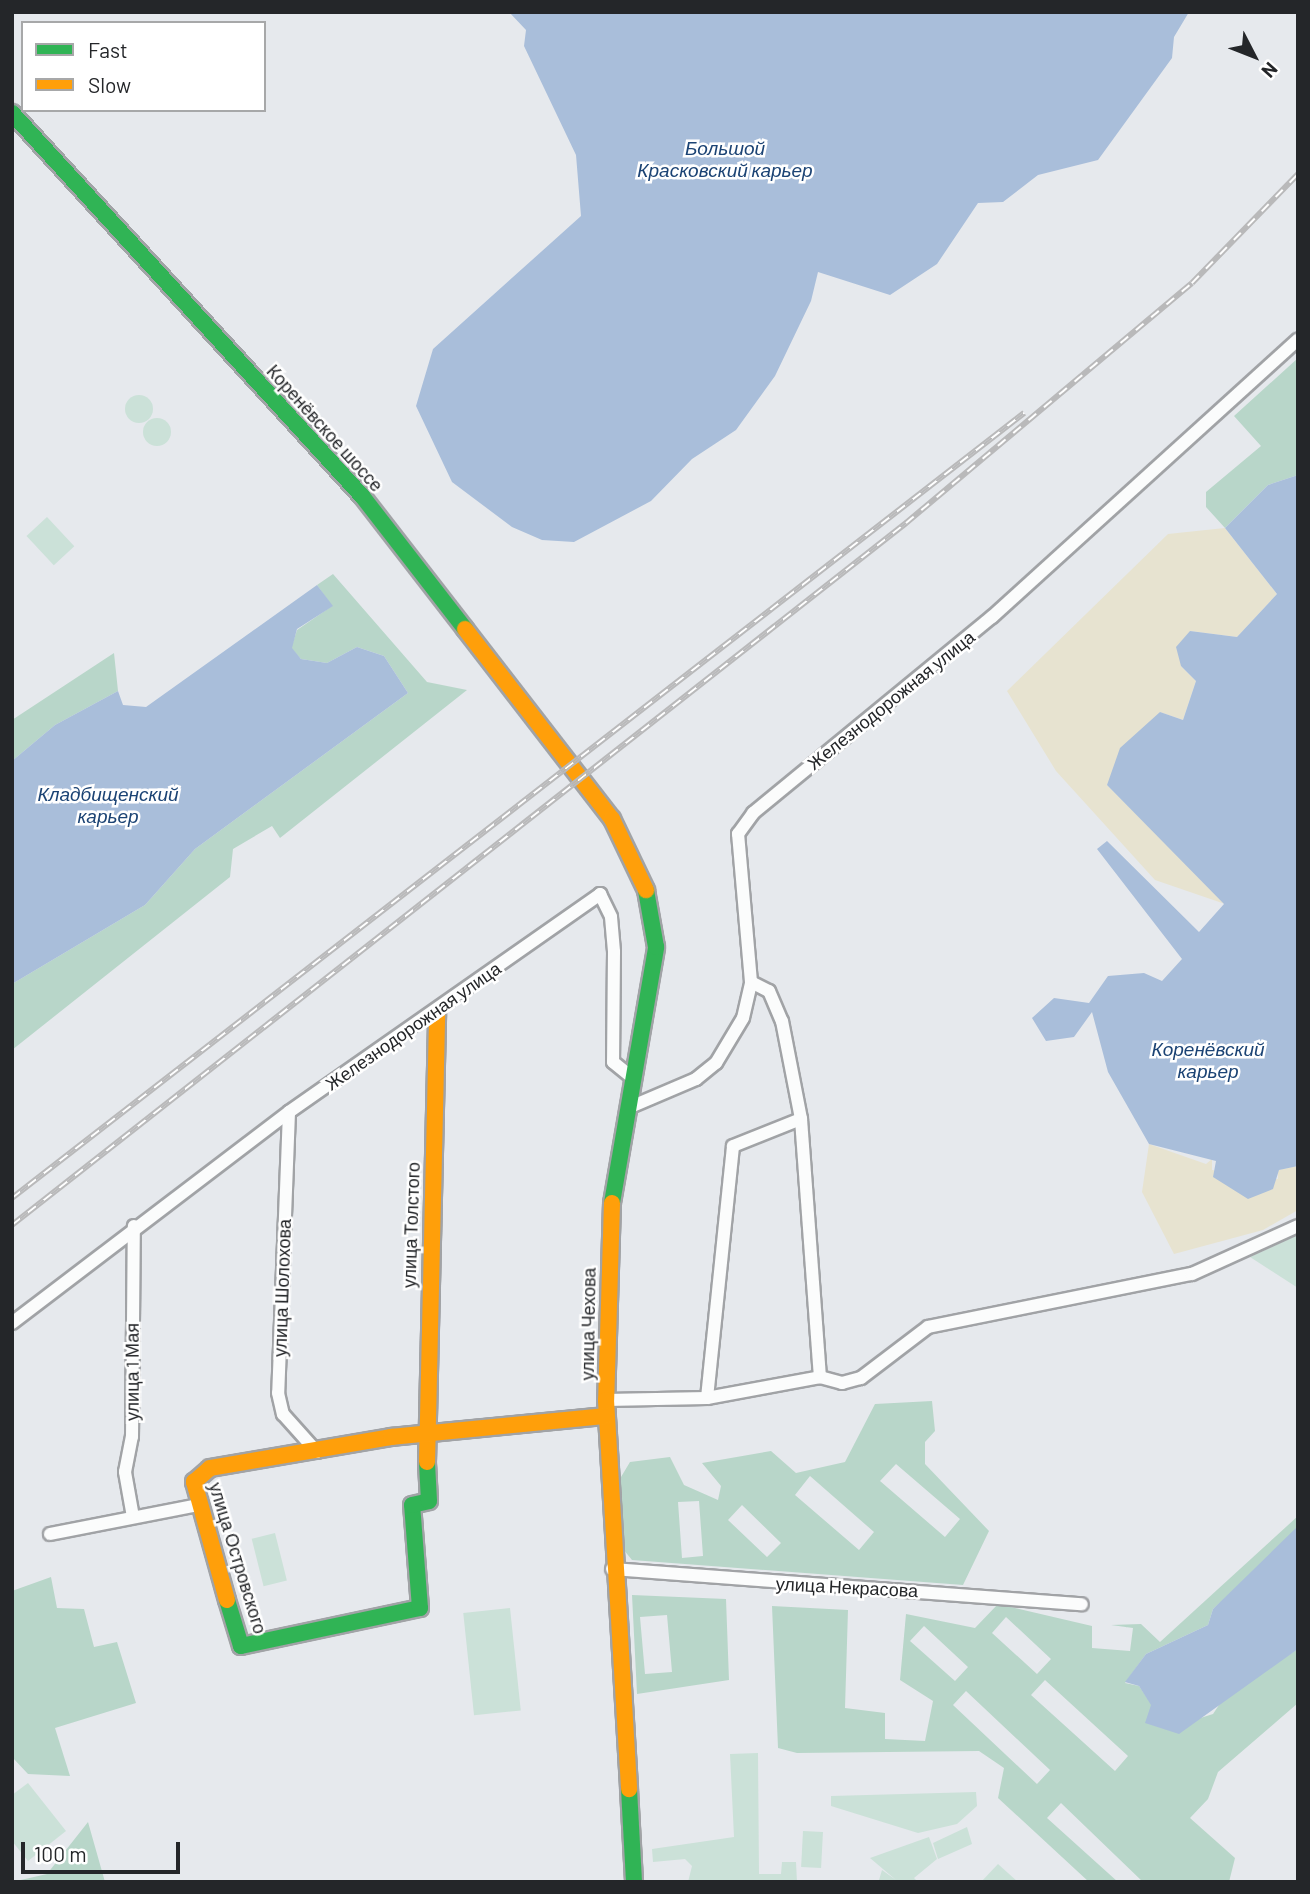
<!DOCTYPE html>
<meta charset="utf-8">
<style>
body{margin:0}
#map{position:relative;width:1310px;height:1894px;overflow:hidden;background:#e6e9ed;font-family:Barlow,sans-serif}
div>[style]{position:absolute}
.green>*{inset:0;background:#cbe1d8;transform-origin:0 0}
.round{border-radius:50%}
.forest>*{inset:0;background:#b8d6c9}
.sand>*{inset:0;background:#e7e3d0}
.water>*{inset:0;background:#a9beda}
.roads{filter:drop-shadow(2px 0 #a1a3a6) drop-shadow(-2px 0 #a1a3a6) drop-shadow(0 2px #a1a3a6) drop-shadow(0 -2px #a1a3a6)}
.street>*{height:12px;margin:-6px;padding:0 6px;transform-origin:6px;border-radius:6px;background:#fbfcfc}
.fast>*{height:16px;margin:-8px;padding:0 8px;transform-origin:8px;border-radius:8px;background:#30b455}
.slow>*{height:16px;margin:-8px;padding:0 8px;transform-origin:8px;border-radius:8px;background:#ff9f0a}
.rail>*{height:6px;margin-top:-3px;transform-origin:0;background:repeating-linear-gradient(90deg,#fff 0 10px,#b9b9ba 0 20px);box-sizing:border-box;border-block:2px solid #b9b9ba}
span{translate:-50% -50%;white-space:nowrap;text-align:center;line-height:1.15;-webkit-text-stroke:5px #fff;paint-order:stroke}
.street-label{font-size:18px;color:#242629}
.water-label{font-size:19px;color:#1b4374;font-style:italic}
.frame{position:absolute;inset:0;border:14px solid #242629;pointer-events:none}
.legend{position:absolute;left:21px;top:21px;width:245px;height:91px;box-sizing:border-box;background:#fff;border:2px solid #a7a8a9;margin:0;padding:9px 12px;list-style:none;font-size:21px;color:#242629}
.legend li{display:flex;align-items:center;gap:14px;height:35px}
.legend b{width:35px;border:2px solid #a7a8a9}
.north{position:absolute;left:1219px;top:21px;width:70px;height:70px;-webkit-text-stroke:5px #fff;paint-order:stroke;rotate:132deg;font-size:19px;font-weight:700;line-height:28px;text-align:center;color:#242629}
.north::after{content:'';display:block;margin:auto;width:24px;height:32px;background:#242629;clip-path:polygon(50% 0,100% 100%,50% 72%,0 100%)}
.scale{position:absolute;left:21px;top:1842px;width:159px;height:32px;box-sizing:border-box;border:4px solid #242629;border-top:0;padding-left:9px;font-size:21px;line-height:24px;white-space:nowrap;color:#242629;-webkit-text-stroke:5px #fff;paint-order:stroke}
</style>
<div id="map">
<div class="green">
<i class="round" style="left:125px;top:395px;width:28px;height:28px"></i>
<i class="round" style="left:143px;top:418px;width:28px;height:28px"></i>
<i style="left:47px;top:517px;width:40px;height:28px;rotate:47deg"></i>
<i style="clip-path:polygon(1298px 1235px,1298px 1288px,1250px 1257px)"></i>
<i style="left:275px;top:1533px;width:49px;height:24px;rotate:76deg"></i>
<i style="left:510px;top:1608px;width:103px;height:47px;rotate:84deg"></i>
<i style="clip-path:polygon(758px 1753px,759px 1874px,781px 1874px,782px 1862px,796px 1862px,797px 1882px,688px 1882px,692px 1866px,685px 1859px,653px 1862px,652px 1849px,734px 1837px,730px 1754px)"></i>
<i style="clip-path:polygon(28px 1783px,66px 1831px,28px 1861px,12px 1841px,12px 1795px)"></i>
<i style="clip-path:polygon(976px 1792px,977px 1806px,957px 1824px,918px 1833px,831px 1806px,831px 1796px)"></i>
<i style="clip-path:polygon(967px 1827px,972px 1844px,938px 1859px,933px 1843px)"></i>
<i style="left:803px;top:1831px;width:20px;height:36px;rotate:3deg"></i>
<i style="clip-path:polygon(929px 1837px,937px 1859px,914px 1878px,918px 1882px,882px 1882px,879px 1880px,882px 1870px,896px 1880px,870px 1858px)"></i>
<i style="clip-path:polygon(998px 1864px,1018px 1882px,981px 1882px)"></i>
</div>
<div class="forest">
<i style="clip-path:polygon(1298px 358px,1298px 475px,1268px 485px,1225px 528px,1206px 507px,1206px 492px,1261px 446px,1234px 416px)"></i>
<i style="clip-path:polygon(333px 574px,427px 682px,467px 690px,280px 838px,272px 826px,233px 849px,230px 877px,12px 1050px,12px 984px,145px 905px,195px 849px,408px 693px,384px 656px,357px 647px,327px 663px,301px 659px,291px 648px,297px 630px,332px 606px,317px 585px)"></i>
<i style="clip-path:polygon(114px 653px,118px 691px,55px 725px,12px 761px,12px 720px)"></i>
<i style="clip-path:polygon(evenodd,932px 1401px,935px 1431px,925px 1442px,925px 1464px,989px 1531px,963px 1585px,632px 1560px,614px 1538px,618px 1482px,630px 1462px,670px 1457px,684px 1485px,718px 1500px,721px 1486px,702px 1463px,771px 1451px,796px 1473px,845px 1462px,875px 1404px,932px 1401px,896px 1464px,960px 1519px,945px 1537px,880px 1481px,896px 1464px,932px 1401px,810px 1476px,874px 1532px,859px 1550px,795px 1495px,810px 1476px,932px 1401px,699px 1501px,703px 1556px,682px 1558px,678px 1502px,699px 1501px,932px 1401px,742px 1505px,781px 1543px,767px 1557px,728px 1520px,742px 1505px)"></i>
<i style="clip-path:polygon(evenodd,1298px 1516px,1298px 1526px,1278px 1550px,1213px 1609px,1208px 1625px,1146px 1654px,1125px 1683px,1139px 1686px,1152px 1705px,1191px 1721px,1213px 1714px,1225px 1696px,1298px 1649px,1298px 1703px,1218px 1772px,1208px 1799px,1190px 1818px,1235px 1858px,1229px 1882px,1143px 1882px,1061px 1803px,1047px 1818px,1118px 1882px,1089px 1882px,998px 1798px,1004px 1768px,979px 1751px,797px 1753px,778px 1748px,772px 1606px,848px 1610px,845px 1708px,885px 1713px,885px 1739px,925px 1741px,933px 1701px,900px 1680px,906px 1614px,975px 1628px,998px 1604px,1092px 1626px,1092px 1648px,1130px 1651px,1133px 1628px,1111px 1625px,1141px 1624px,1160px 1642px,1298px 1516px,1006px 1617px,1051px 1659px,1037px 1674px,992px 1633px,1006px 1617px,1298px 1516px,924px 1626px,968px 1667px,955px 1681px,910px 1641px,924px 1626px,1298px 1516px,1045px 1680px,1128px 1756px,1115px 1771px,1031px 1695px,1045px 1680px,1298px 1516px,966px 1691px,1050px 1770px,1037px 1784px,953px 1705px,966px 1691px)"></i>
<i style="clip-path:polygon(51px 1577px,57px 1608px,84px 1609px,94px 1647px,117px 1642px,136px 1703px,55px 1728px,70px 1776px,28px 1774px,12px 1757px,12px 1591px)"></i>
<i style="clip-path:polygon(evenodd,632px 1595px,726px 1599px,729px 1680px,637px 1694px,632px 1595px,667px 1615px,672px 1672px,645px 1674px,640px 1617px,667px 1615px)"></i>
<i style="clip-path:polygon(88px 1822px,105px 1882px,12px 1882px,47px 1874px)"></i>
</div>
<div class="sand">
<i style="clip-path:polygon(1225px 528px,1277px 594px,1237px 637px,1190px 631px,1181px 666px,1196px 681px,1183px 720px,1160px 712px,1107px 785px,1225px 904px,1155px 880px,1056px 771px,1007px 691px,1168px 534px)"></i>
<i style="clip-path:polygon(1149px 1144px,1206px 1164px,1212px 1159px,1212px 1170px,1278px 1179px,1278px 1170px,1298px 1166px,1298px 1210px,1263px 1230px,1174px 1254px,1142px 1192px)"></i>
</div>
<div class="water">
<i style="clip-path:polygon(509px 12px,1189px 12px,1174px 37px,1172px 58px,1098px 160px,1038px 175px,1003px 202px,978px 203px,937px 264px,890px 295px,818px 272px,811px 301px,775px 376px,736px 430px,692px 459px,651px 501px,574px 542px,542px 540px,512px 527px,452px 482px,416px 406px,433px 349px,581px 216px,576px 155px,524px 46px,526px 30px)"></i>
<i style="clip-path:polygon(1298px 475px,1298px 1166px,1279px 1170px,1273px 1189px,1248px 1199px,1213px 1177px,1216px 1161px,1149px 1144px,1108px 1072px,1092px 1012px,1074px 1037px,1046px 1041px,1032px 1018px,1054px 998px,1089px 1003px,1108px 976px,1144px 973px,1162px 981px,1182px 959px,1097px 849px,1107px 841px,1199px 932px,1224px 904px,1107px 785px,1120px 748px,1160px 712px,1183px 720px,1196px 681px,1181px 666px,1176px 647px,1190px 631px,1237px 637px,1277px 594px,1225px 528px,1268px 485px)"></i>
<i style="clip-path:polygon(317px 585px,333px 606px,297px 629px,292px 648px,301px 659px,327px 663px,357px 647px,384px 656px,408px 693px,195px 849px,145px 905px,12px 984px,12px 761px,55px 725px,118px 691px,123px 705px,146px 707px)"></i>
<i style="clip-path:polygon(1298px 1526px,1298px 1649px,1179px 1734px,1145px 1723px,1151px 1705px,1139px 1686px,1125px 1682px,1146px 1654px,1208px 1625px,1213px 1609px)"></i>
</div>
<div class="roads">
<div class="street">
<i style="left:751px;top:982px;width:20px;rotate:27deg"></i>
<i style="left:769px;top:991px;width:33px;rotate:67deg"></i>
<i style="left:782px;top:1021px;width:100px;rotate:79deg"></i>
<i style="left:801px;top:1119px;width:259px;rotate:85.8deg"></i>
<i style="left:628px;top:1108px;width:74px;rotate:-23.1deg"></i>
<i style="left:696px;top:1079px;width:26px;rotate:-39deg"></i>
<i style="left:716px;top:1063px;width:52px;rotate:-59deg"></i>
<i style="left:743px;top:1018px;width:37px;rotate:-77deg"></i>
<i style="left:751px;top:982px;width:149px;rotate:-95deg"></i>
<i style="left:738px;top:834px;width:26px;rotate:-54deg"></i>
<i style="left:753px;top:813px;width:309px;rotate:-39.4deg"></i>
<i style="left:992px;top:617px;width:413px;rotate:-42.2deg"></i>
<i style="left:289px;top:1112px;width:281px;rotate:92.2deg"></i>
<i style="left:278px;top:1393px;width:22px;rotate:77deg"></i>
<i style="left:283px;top:1414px;width:51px;rotate:48.2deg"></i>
<i style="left:12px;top:1323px;width:348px;rotate:-37.3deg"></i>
<i style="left:289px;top:1112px;width:380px;rotate:-35deg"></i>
<i style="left:600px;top:894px;width:25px;rotate:64deg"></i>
<i style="left:611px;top:917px;width:35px;rotate:85deg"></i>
<i style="left:614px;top:952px;width:110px;rotate:90.5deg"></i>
<i style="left:613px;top:1062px;width:27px;rotate:39deg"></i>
<i style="left:707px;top:1398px;width:253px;rotate:-84.1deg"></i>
<i style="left:733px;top:1146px;width:73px;rotate:-21.7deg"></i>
<i style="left:606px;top:1400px;width:101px;rotate:-1.1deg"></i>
<i style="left:707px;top:1398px;width:115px;rotate:-10.5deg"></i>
<i style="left:820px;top:1377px;width:23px;rotate:15deg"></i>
<i style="left:842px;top:1383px;width:20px;rotate:-15deg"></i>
<i style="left:861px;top:1378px;width:84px;rotate:-37.3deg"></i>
<i style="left:928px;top:1327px;width:269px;rotate:-11.4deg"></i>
<i style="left:1192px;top:1274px;width:116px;rotate:-24.4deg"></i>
<i style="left:133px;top:1517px;width:46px;rotate:-100.1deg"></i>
<i style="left:125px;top:1472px;width:36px;rotate:-79deg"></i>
<i style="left:132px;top:1437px;width:211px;rotate:-89.5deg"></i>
<i style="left:50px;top:1534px;width:151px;rotate:-11.1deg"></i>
<i style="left:612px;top:1569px;width:471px;rotate:4.3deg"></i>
</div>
<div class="fast">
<i style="left:12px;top:113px;width:519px;rotate:47.58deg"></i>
<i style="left:362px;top:496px;width:168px;rotate:52.2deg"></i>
<i style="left:612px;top:1203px;width:260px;rotate:-80.2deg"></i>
<i style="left:656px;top:947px;width:58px;rotate:-100deg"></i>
<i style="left:227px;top:1600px;width:48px;rotate:73.1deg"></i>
<i style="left:241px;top:1646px;width:183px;rotate:-12deg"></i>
<i style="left:420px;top:1608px;width:103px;rotate:-94.4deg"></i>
<i style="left:412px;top:1505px;width:17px;rotate:-13deg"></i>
<i style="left:429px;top:1501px;width:39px;rotate:-93deg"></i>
<i style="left:629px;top:1789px;width:93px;rotate:86.9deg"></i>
</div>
<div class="slow">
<i style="left:465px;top:629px;width:240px;rotate:52.3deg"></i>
<i style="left:612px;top:819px;width:79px;rotate:64.4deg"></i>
<i style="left:612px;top:1203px;width:197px;rotate:91.7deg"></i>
<i style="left:606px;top:1400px;width:390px;rotate:86.6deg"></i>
<i style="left:427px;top:1462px;width:449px;rotate:-88.7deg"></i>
<i style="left:227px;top:1600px;width:123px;rotate:-105.6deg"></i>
<i style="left:194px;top:1482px;width:21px;rotate:-41deg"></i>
<i style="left:210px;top:1468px;width:184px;rotate:-9.7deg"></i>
<i style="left:391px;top:1437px;width:216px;rotate:-5.6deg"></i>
</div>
</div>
<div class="rail">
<i style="left:12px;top:1198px;width:1281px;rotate:-37.8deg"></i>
<i style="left:12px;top:1225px;width:1137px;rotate:-38.14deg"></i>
<i style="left:906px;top:523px;width:373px;rotate:-40deg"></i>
<i style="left:1192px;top:283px;width:152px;rotate:-45.8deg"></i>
</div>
<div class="street-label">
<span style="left:325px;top:428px;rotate:48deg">Коренёвское шоссе</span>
<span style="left:891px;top:700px;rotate:-39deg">Железнодорожная улица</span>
<span style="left:413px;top:1026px;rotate:-35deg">Железнодорожная улица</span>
<span style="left:411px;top:1225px;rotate:-88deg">улица Толстого</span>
<span style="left:282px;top:1288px;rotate:-88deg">улица Шолохова</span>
<span style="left:588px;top:1324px;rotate:-89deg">улица Чехова</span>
<span style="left:132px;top:1372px;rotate:-90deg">улица 1 Мая</span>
<span style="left:238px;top:1558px;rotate:73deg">улица Островского</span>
<span style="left:847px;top:1587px;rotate:3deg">улица Некрасова</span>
</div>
<div class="water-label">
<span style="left:725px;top:159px">Большой<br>Красковский карьер</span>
<span style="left:108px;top:805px">Кладбищенский<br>карьер</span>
<span style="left:1208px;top:1060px">Коренёвский<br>карьер</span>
</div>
<div class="frame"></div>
<ul class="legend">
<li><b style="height:9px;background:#30b455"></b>Fast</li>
<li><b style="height:9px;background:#ff9f0a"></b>Slow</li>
</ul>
<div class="north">N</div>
<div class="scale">100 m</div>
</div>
